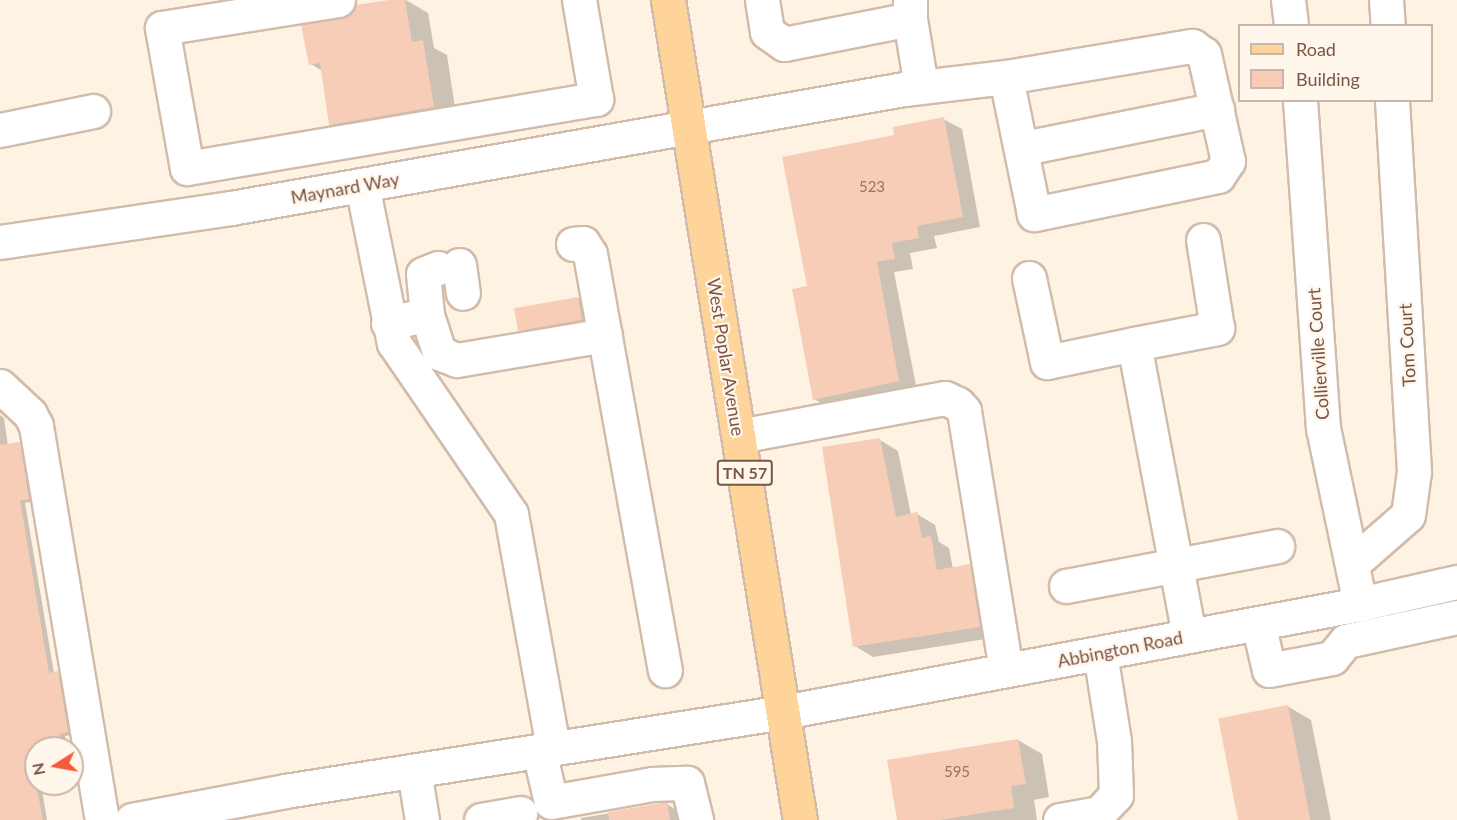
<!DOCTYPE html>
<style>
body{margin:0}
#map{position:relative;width:1457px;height:820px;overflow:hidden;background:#fef2e3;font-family:Lato,sans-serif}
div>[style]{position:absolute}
.shadow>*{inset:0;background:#0003}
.building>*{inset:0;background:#f7cdb8;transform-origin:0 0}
.roads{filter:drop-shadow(2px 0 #d3bbab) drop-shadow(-2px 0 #d3bbab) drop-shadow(0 2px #d3bbab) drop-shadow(0 -2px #d3bbab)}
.minor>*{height:33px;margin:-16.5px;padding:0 16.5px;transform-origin:16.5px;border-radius:16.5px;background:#fff}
.major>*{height:33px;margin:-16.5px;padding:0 16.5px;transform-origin:16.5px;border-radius:16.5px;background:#ffd49a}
span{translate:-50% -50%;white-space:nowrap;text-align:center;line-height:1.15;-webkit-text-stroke:4.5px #fff6ec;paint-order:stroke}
.number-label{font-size:15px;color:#987462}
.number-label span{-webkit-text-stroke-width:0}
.shield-label span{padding:2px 4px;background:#fff6ec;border:2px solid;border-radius:4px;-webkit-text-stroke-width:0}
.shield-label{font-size:16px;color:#795646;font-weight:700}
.street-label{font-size:18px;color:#795646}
.legend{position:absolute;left:1238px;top:24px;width:195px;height:78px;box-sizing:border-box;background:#fff6ec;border:2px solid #c9b6aa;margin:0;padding:8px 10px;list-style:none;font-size:18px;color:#795646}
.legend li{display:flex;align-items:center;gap:12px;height:30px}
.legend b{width:30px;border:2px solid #c9b6aa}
.north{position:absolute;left:24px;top:736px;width:60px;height:60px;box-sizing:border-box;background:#fff6ec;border:2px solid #c9b6aa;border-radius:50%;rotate:259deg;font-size:16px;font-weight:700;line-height:24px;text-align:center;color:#795646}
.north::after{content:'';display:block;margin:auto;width:21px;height:27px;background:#f45b3c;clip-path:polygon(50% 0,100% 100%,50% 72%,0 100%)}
</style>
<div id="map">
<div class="shadow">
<i style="clip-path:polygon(398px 0,406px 0,428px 13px,434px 48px,447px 55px,457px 121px,355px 138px,331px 124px,322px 71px,311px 64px,342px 20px)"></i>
<i style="clip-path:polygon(943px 119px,962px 129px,980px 227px,934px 236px,937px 248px,910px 253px,913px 269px,894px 272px,917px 391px,833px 410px,814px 399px,809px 287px,896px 136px)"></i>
<i style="clip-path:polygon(578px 298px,596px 309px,600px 330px,538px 340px,520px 330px)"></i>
<i style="clip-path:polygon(0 415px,4px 418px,8px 446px,25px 447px,34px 501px,25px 503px,54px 673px,63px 676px,73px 735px,65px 736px,67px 748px,36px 748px,36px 784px,41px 784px,47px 820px,0 820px)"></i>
<i style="clip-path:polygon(880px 440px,898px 451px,911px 515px,917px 514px,935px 525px,939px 542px,949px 548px,953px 569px,970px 566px,988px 577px,998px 637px,873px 657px,855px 646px)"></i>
<i style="clip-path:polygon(1287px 706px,1311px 720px,1331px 820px,1239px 820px)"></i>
<i style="clip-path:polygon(1018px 740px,1042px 754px,1049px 797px,1034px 800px,1037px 820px,899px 820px)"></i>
<i style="clip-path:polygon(667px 804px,691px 820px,581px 820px,581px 818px)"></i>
</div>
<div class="building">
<i style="clip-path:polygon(389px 0,405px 0,412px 42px,423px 40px,434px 107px,329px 125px,320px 63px,309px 65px,301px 25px,341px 19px,356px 5px)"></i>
<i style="clip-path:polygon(944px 117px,963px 217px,917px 226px,919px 238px,892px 243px,895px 259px,877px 262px,899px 381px,813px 400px,792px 289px,807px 286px,782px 157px,894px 135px,893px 127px)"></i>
<i style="left:578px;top:297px;width:23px;height:65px;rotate:80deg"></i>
<i style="clip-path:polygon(880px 438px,896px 517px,917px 512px,922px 538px,931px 536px,937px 570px,970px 564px,980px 627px,853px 647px,822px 447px)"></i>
<i style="clip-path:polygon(20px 442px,29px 499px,20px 500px,49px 673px,58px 671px,68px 732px,60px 734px,62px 748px,36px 748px,36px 784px,43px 820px,0 820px,0 445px)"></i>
<i style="left:1288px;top:705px;width:117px;height:71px;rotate:79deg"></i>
<i style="clip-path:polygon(1018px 739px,1026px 784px,1011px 786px,1014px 808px,939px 820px,897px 820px,887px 760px)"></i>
<i style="clip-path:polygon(667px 802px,670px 820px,609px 820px,608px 812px)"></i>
</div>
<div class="roads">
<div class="minor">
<i style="left:338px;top:0;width:178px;rotate:171deg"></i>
<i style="left:162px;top:28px;width:142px;rotate:79.9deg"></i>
<i style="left:187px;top:168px;width:415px;rotate:-9.6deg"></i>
<i style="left:596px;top:99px;width:100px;rotate:-99.7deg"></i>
<i style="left:762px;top:0;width:32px;rotate:81deg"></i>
<i style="left:767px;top:32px;width:21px;rotate:35deg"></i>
<i style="left:784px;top:44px;width:128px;rotate:-11.2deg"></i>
<i style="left:910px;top:0;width:19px;rotate:90deg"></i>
<i style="left:910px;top:19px;width:68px;rotate:80.7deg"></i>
<i style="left:1288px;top:0;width:26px;rotate:83deg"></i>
<i style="left:1386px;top:0;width:26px;rotate:86deg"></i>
<i style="left:1300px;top:100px;width:329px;rotate:86deg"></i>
<i style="left:1323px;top:428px;width:180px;rotate:78.1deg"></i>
<i style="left:0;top:130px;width:95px;rotate:-11.5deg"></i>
<i style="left:1024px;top:148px;width:197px;rotate:-11.4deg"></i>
<i style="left:362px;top:185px;width:161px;rotate:78.6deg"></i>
<i style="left:394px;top:343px;width:207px;rotate:55.6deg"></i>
<i style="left:511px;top:514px;width:238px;rotate:79.8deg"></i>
<i style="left:0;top:242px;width:233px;rotate:-8.4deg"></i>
<i style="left:231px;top:208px;width:683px;rotate:-10.03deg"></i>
<i style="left:904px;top:89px;width:103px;rotate:-6.7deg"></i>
<i style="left:1006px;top:77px;width:189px;rotate:-9.5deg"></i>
<i style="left:1192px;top:46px;width:14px;rotate:34deg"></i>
<i style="left:1204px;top:54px;width:110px;rotate:77.4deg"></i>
<i style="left:1228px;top:161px;width:18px;rotate:124deg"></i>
<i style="left:1218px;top:176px;width:188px;rotate:168.3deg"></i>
<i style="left:1034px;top:214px;width:140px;rotate:-101.6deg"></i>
<i style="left:573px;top:244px;width:10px;rotate:-6deg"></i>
<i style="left:583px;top:243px;width:13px;rotate:58deg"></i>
<i style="left:590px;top:254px;width:423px;rotate:79.8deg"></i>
<i style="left:459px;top:265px;width:28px;rotate:82deg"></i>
<i style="left:1029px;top:278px;width:86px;rotate:77.9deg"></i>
<i style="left:1047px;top:362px;width:89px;rotate:-11.7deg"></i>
<i style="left:1134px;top:344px;width:297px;rotate:79.3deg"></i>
<i style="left:427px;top:315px;width:41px;rotate:-95.6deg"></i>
<i style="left:423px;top:274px;width:16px;rotate:-22deg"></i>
<i style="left:388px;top:323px;width:40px;rotate:-12deg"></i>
<i style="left:427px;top:315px;width:40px;rotate:72deg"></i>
<i style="left:439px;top:353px;width:19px;rotate:21deg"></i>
<i style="left:457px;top:360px;width:150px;rotate:-9.6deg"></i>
<i style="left:1134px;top:344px;width:85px;rotate:-10.9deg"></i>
<i style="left:1217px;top:328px;width:89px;rotate:-99deg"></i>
<i style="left:0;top:386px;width:41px;rotate:43deg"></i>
<i style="left:30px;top:414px;width:13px;rotate:63deg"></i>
<i style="left:36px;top:426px;width:399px;rotate:80.5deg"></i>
<i style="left:739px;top:436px;width:209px;rotate:-10.5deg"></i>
<i style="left:945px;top:398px;width:14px;rotate:25deg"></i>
<i style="left:958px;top:404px;width:9px;rotate:49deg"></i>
<i style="left:964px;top:411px;width:262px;rotate:80.8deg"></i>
<i style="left:1352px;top:564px;width:74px;rotate:-41.2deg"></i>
<i style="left:1408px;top:515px;width:44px;rotate:-82.2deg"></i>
<i style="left:1414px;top:471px;width:372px;rotate:-93.4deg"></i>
<i style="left:1066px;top:586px;width:215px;rotate:-10.7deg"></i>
<i style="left:1258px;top:623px;width:48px;rotate:76.8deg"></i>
<i style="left:1269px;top:670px;width:64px;rotate:-10.8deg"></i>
<i style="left:1332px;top:658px;width:22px;rotate:-51deg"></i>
<i style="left:1346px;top:641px;width:114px;rotate:-12.2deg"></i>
<i style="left:539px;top:751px;width:52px;rotate:76.8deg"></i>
<i style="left:551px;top:802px;width:103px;rotate:-10.1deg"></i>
<i style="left:652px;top:784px;width:35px;rotate:-2deg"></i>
<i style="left:687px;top:783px;width:38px;rotate:76deg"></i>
<i style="left:414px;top:771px;width:50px;rotate:80.7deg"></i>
<i style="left:132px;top:820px;width:156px;rotate:-10.7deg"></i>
<i style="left:285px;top:791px;width:504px;rotate:-9.01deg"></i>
<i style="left:783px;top:712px;width:587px;rotate:-10.6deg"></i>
<i style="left:1360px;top:604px;width:99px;rotate:-12.8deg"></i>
<i style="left:481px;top:820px;width:40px;rotate:-10deg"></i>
<i style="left:1060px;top:820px;width:40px;rotate:-10deg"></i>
<i style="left:1099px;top:813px;width:25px;rotate:-47deg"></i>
<i style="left:1116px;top:795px;width:54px;rotate:-92.1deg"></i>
<i style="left:1114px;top:741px;width:89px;rotate:-99deg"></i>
</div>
<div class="major">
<i style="left:668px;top:0;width:831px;rotate:80.86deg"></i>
</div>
</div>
<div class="number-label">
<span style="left:872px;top:187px">523</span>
<span style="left:957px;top:772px">595</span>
</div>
<div class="shield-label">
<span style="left:745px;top:473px">TN 57</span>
</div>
<div class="street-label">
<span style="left:345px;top:188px;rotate:-10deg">Maynard Way</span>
<span style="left:1407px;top:345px;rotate:-93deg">Tom Court</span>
<span style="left:1318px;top:354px;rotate:-94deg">Collierville Court</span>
<span style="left:726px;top:357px;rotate:81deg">West Poplar Avenue</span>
<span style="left:1120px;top:649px;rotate:-11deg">Abbington Road</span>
</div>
<ul class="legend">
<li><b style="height:8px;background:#ffd49a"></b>Road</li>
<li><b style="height:16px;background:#f7cdb8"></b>Building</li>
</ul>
<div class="north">N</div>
</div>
